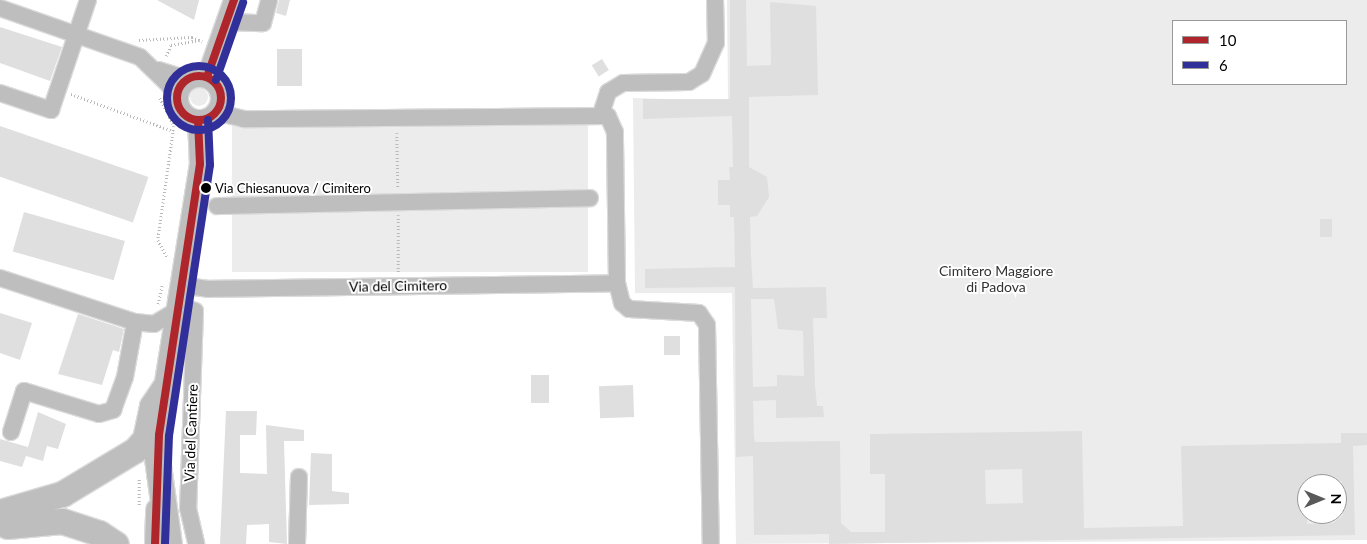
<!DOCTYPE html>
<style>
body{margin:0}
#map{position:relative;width:1367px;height:544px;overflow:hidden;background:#fff;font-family:Lato,sans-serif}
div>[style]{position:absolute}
.green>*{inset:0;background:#ececec;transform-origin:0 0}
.round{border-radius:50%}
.building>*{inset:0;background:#dfdfdf;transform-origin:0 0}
.path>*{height:2.5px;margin-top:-1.25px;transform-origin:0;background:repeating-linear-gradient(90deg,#b9b9b9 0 1px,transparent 0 3.5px)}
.roads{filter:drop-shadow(1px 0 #dbdbdb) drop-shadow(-1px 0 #dbdbdb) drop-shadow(0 1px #dbdbdb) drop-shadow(0 -1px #dbdbdb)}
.minor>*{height:16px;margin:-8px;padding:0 8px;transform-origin:8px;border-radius:8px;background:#bebebe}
.major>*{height:21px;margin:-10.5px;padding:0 10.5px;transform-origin:10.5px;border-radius:10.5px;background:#bebebe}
.major>.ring{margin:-10.5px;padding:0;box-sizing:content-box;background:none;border:21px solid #bebebe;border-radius:50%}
.highway>*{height:25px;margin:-12.5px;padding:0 12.5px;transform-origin:12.5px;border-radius:12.5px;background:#bebebe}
.bus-1>*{height:8px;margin:-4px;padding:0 4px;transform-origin:4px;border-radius:4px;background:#ae262b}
.bus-1>.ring{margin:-4px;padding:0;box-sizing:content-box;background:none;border:8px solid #ae262b;border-radius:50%}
.bus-2>*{height:8px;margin:-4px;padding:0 4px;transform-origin:4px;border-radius:4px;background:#312f9a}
.bus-2>.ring{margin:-4px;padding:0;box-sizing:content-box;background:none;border:8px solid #312f9a;border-radius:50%}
.dots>*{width:14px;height:14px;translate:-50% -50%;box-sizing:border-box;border:2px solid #fff;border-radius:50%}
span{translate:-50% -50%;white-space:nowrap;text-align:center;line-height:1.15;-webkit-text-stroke:4px #fff;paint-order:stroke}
.bus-label{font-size:13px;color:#000}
.left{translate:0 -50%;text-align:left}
.park-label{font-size:14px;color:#333}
.street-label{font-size:14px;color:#000}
.legend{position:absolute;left:1172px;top:20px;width:175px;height:65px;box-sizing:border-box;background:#fff;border:1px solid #999;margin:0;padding:6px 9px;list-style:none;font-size:15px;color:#000}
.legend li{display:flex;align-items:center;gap:10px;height:25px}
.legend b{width:25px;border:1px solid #999}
.north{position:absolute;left:1297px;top:474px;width:50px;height:50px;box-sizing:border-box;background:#fff;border:1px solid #999;border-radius:50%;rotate:90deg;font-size:14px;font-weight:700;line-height:20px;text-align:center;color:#000}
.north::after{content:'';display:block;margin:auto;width:18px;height:22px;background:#595959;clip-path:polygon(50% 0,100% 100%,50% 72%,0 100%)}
</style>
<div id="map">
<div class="green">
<i style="clip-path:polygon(evenodd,727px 0,1367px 0,1367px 540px,736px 544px,732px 293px,635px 293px,633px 98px,728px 101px,727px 0,1173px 21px,1346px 21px,1346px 84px,1173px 84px,1173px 21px,727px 0,1307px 484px,1337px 484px,1337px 514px,1307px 514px,1307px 484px)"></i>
<i class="round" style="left:190px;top:88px;width:18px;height:18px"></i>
<i style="left:588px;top:122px;width:150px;height:356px;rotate:90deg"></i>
</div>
<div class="building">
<i style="clip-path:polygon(157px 0,199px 0,194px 20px)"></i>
<i style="clip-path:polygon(279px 0,290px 0,286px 16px,276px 13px)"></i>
<i style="clip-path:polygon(evenodd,730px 0,746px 0,747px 66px,771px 65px,770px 2px,816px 6px,818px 95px,749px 97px,749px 167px,767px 177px,769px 197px,757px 216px,750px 217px,751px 256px,753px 288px,826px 287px,827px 318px,813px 318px,815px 386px,817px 406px,823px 406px,824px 417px,776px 418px,776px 400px,753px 401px,754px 437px,755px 442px,840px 441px,841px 523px,851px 532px,885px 532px,885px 474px,870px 474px,870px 434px,1082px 431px,1084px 528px,1183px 526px,1181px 446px,1341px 443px,1341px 433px,1367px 433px,1367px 445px,1353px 446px,1355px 535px,829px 544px,829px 534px,754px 535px,753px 456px,736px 457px,735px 287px,645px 288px,645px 269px,735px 267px,734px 217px,730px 217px,730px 205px,718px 205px,718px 180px,730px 180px,729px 167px,733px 167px,732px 116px,643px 119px,643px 99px,730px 99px,730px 0,751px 299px,774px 299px,778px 329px,803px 331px,804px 376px,777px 375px,777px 386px,753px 387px,751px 299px,730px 0,1022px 469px,1023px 503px,986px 504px,985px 470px,1022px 469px,730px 0,1314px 481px,1342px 481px,1343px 515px,1333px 523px,1307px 524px,1307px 484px,1314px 481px)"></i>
<i style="clip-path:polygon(0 27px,62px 47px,50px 81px,0 63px)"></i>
<i style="left:302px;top:49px;width:37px;height:25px;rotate:90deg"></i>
<i style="left:602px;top:59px;width:13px;height:12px;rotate:58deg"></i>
<i style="left:0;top:126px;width:157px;height:48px;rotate:19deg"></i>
<i style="left:24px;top:212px;width:105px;height:41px;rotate:16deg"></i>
<i style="left:1320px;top:219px;width:12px;height:18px"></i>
<i style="clip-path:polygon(0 313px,32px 323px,20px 360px,0 353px)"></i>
<i style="clip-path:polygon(78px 314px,124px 329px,119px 352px,113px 350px,102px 385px,58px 374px)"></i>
<i style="left:664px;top:336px;width:16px;height:19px"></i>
<i style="left:531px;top:375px;width:18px;height:28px"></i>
<i style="left:633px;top:385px;width:32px;height:34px;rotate:88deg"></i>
<i style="clip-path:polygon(226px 411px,257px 411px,256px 435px,240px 435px,240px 473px,267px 474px,266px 425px,304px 430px,304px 441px,284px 441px,287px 544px,269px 542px,269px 524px,247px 525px,246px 544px,220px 544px)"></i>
<i style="clip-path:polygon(38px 412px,66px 424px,58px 449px,47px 446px,43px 461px,26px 456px,22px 467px,0 461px,0 439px,28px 447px)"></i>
<i style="clip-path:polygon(311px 453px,332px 454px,332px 491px,349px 493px,349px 504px,309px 505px)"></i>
</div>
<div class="path">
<i style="left:139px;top:40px;width:53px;rotate:-3.2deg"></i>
<i style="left:192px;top:37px;width:11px;rotate:22deg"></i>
<i style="left:166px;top:56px;width:12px;rotate:-66deg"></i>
<i style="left:171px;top:45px;width:29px;rotate:-10deg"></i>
<i style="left:71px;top:94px;width:109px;rotate:19.9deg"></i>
<i style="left:160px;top:98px;width:31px;rotate:63deg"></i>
<i style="left:174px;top:126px;width:115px;rotate:98deg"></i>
<i style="left:158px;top:240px;width:19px;rotate:62deg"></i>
<i style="left:397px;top:133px;width:54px;rotate:88.9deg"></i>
<i style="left:398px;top:272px;width:57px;rotate:-90deg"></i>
<i style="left:158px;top:304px;width:19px;rotate:-78deg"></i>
<i style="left:139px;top:505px;width:27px;rotate:-90deg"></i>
</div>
<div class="roads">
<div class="minor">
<i style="left:0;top:8px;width:148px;rotate:19.3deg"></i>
<i style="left:140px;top:57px;width:52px;rotate:44.2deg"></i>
<i style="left:229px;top:22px;width:34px;rotate:2deg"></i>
<i style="left:263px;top:23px;width:24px;rotate:-75deg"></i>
<i style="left:159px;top:70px;width:29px;rotate:18deg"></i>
<i style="left:0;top:93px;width:54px;rotate:18.4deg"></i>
<i style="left:51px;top:110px;width:116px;rotate:-71.4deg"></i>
<i style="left:601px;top:114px;width:23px;rotate:-72deg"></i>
<i style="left:608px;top:92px;width:17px;rotate:-31deg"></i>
<i style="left:623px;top:83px;width:66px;rotate:-0.9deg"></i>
<i style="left:689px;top:82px;width:15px;rotate:-32deg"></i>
<i style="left:702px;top:74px;width:34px;rotate:-66deg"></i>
<i style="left:716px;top:43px;width:43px;rotate:-91.3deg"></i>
<i style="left:217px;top:206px;width:373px;rotate:-1.2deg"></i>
<i style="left:0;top:278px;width:142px;rotate:18.1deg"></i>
<i style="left:135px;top:322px;width:19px;rotate:6deg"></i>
<i style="left:154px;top:324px;width:26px;rotate:-31deg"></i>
<i style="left:617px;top:283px;width:21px;rotate:76deg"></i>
<i style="left:622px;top:303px;width:9px;rotate:41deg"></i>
<i style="left:629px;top:309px;width:70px;rotate:3.3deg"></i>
<i style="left:699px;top:313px;width:14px;rotate:56deg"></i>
<i style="left:707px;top:325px;width:219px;rotate:89deg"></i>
<i style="left:180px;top:285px;width:28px;rotate:8deg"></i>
<i style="left:208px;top:289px;width:409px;rotate:-0.8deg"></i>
<i style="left:617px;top:283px;width:151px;rotate:-90.8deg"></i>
<i style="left:615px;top:132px;width:17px;rotate:-114deg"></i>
<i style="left:608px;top:116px;width:364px;rotate:179.5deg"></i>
<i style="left:244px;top:119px;width:29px;rotate:-166deg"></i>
<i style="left:177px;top:305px;width:19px;rotate:18deg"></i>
<i style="left:195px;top:311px;width:197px;rotate:92deg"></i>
<i style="left:188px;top:508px;width:37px;rotate:77deg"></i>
<i style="left:11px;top:432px;width:43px;rotate:-72.4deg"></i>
<i style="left:24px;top:391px;width:78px;rotate:17deg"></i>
<i style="left:99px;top:414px;width:15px;rotate:-16deg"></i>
<i style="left:113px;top:410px;width:35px;rotate:-70deg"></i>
<i style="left:125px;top:377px;width:56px;rotate:-79.7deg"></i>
<i style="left:297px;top:544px;width:67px;rotate:-88.3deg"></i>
</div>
<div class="major">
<i class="ring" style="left:177px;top:76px;width:23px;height:23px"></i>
<i style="left:207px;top:77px;width:82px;rotate:-70.7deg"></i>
<i style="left:157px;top:474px;width:86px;rotate:-85.3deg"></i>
<i style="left:164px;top:388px;width:227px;rotate:-80.9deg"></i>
<i style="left:200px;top:164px;width:44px;rotate:-92.6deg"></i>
<i style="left:155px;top:544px;width:35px;rotate:-88deg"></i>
</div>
<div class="highway">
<i style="left:157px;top:458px;width:87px;rotate:82.1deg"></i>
<i style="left:0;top:512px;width:65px;rotate:-16.2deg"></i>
<i style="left:62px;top:494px;width:85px;rotate:-31.1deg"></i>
<i style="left:135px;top:450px;width:15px;rotate:-48deg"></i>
<i style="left:145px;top:439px;width:34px;rotate:-78deg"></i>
<i style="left:152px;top:406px;width:22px;rotate:-56deg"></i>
<i style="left:7px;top:526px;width:55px;rotate:-5.2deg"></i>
<i style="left:62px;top:521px;width:39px;rotate:18deg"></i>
<i style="left:99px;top:533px;width:20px;rotate:33deg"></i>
</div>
</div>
<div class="bus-1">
<i class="ring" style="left:177px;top:76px;width:36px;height:36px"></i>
<i style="left:207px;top:77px;width:82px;rotate:-70.7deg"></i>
<i style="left:155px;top:544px;width:109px;rotate:-87.9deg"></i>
<i style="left:159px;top:435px;width:274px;rotate:-81.4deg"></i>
<i style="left:200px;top:164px;width:44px;rotate:-92.6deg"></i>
</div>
<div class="bus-2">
<i class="ring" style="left:167px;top:66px;width:56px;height:56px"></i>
<i style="left:216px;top:80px;width:82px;rotate:-70.7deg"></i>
<i style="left:165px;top:544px;width:108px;rotate:-87.9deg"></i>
<i style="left:169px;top:436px;width:274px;rotate:-81.4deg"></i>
<i style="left:210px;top:165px;width:45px;rotate:-92.5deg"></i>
</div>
<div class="dots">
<i style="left:206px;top:188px;background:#000"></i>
</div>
<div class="bus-label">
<span class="left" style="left:215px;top:188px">Via Chiesanuova / Cimitero</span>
</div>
<div class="park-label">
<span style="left:996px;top:279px">Cimitero Maggiore<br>di Padova</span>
</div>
<div class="street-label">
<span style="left:398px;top:286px;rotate:-1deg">Via del Cimitero</span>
<span style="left:191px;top:433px;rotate:-88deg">Via del Cantiere</span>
</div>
<ul class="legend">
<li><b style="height:6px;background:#ae262b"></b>10</li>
<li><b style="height:6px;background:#312f9a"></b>6</li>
</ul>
<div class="north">N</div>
</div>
